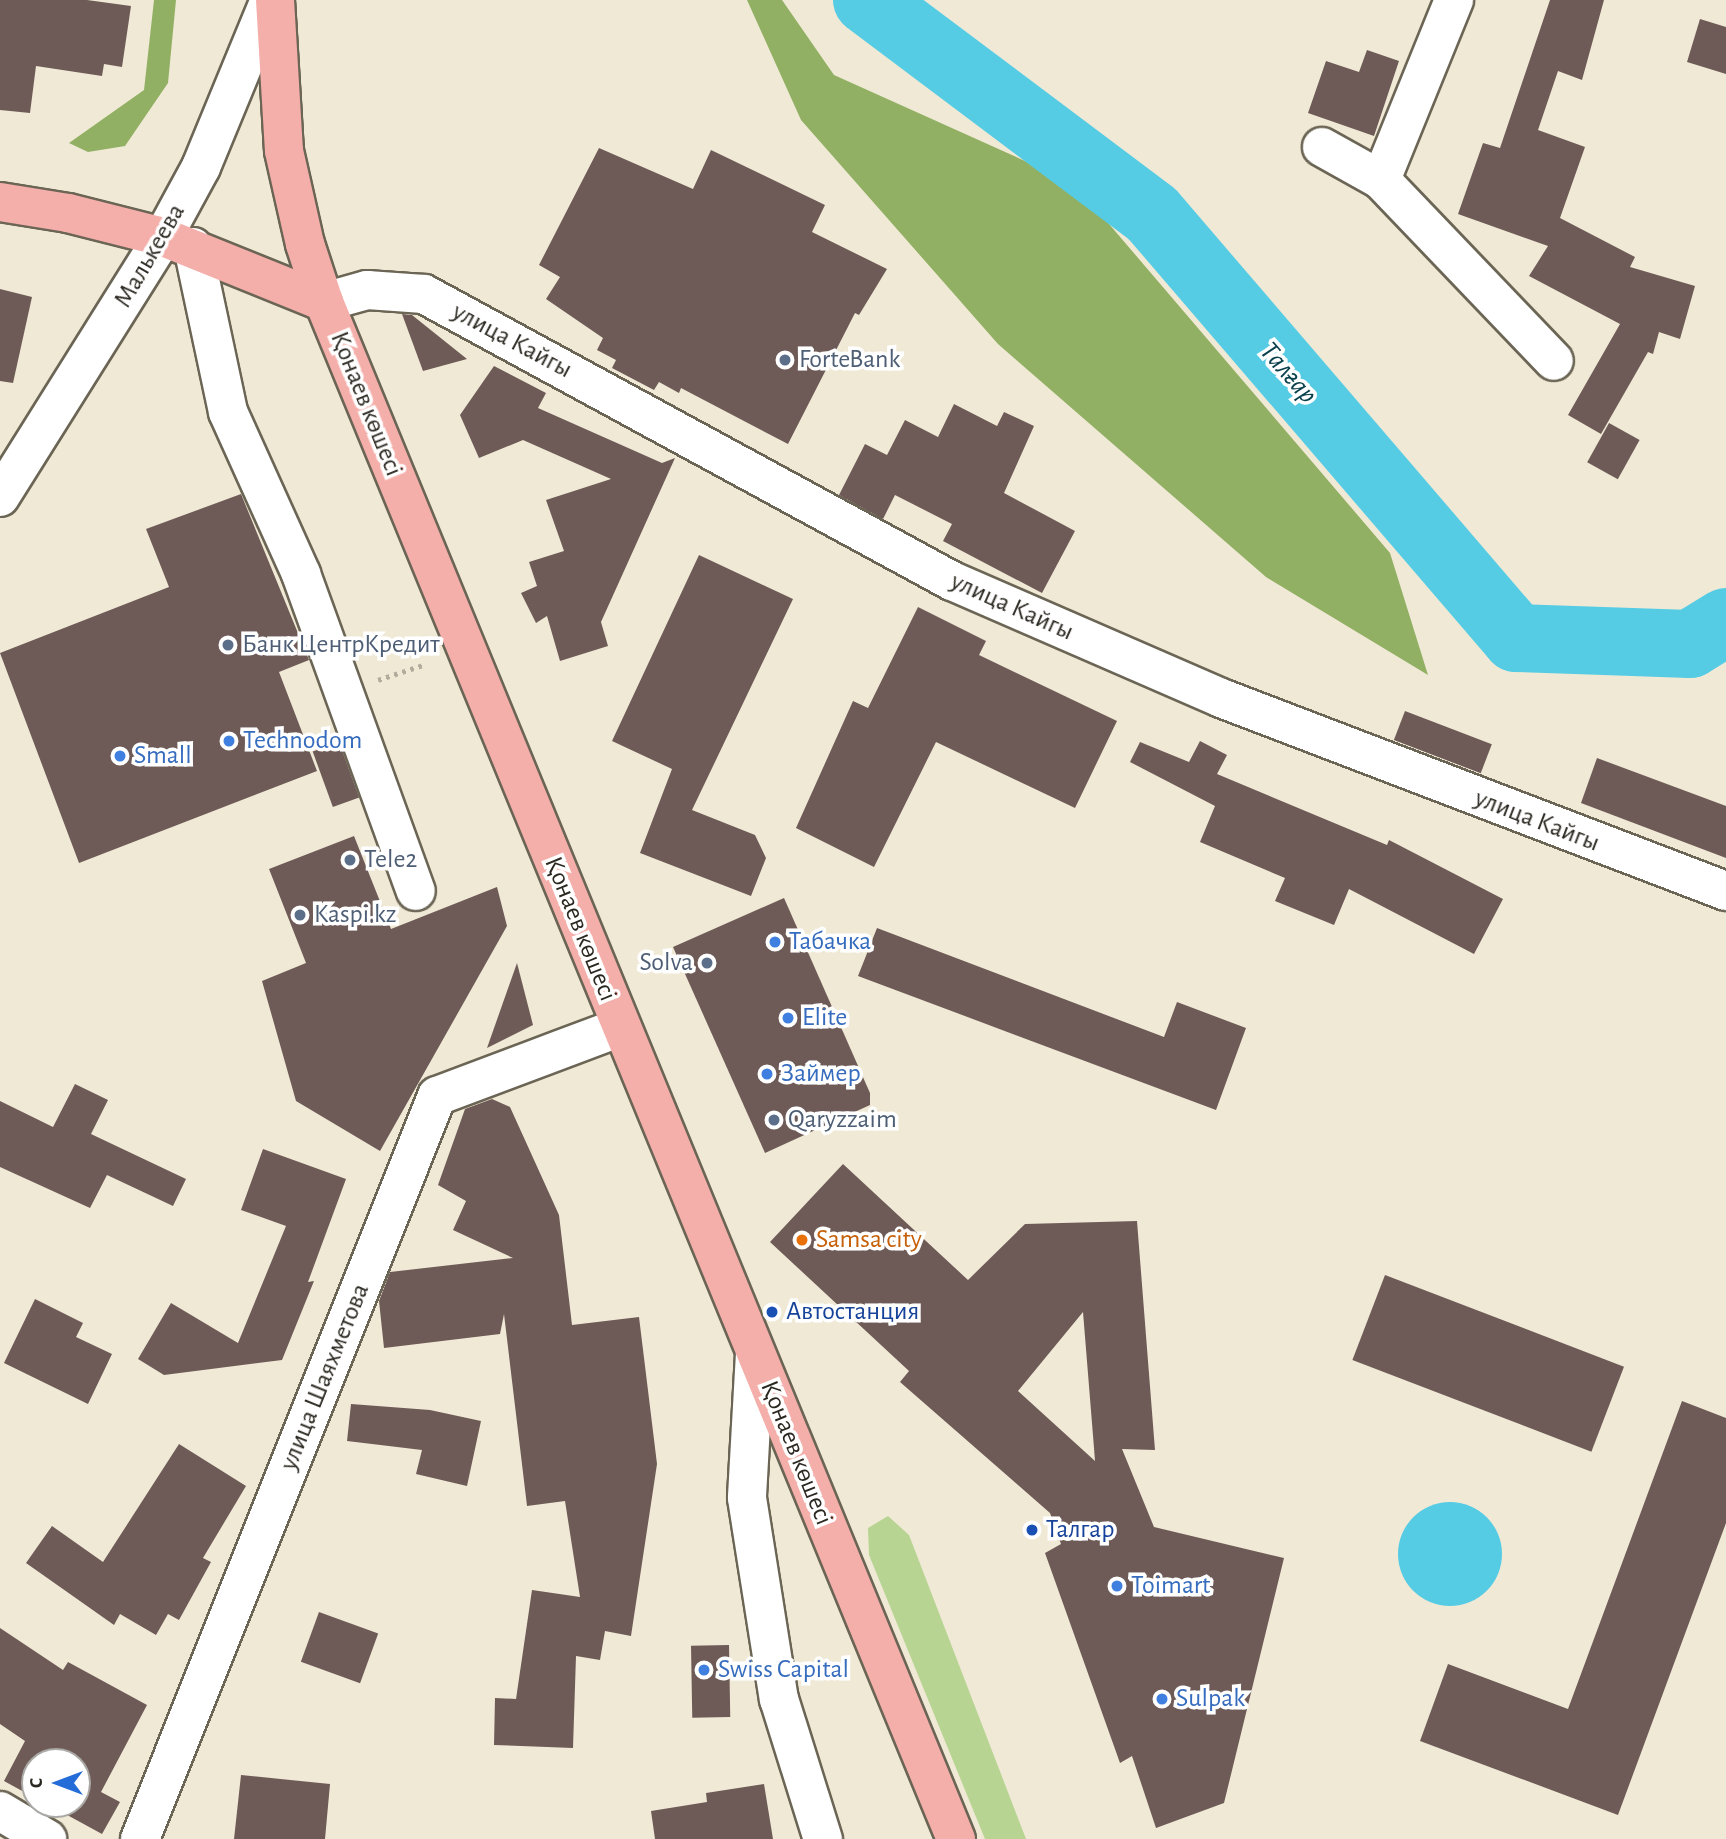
<!DOCTYPE html>
<meta charset="utf-8">
<style>
body{margin:0}
#map{position:relative;width:1726px;height:1839px;overflow:hidden;background:#f0e9d6;font-family:"Alegreya Sans",sans-serif}
div>[style]{position:absolute}
.green>*{inset:0;background:#b8d493}
.forest>*{inset:0;background:#91b063}
.water>*{inset:0;background:#56cce4}
.round{border-radius:50%}
.river>*{height:68px;margin:-34px;padding:0 34px;transform-origin:34px;border-radius:34px;background:#56cce4}
.building>*{inset:0;background:#6e5b57;transform-origin:0 0}
.path>*{height:4.5px;margin-top:-2.25px;transform-origin:0;background:repeating-linear-gradient(90deg,#b1ac9c 0 3.5px,transparent 0 8.5px)}
.roads{filter:drop-shadow(2px 0 #6b6555) drop-shadow(-2px 0 #6b6555) drop-shadow(0 2px #6b6555) drop-shadow(0 -2px #6b6555)}
.minor>*{height:38px;margin:-19px;padding:0 19px;transform-origin:19px;border-radius:19px;background:#fff}
.major>*{height:38px;margin:-19px;padding:0 19px;transform-origin:19px;border-radius:19px;background:#f5afab}
.dots>*{width:19px;height:19px;translate:-50% -50%;box-sizing:border-box;border:4px solid #fff;border-radius:50%}
span{translate:-50% -50%;white-space:nowrap;text-align:center;line-height:1.15;-webkit-text-stroke:7px #fff;paint-order:stroke}
.street-label{font-size:26px;color:#2b2821}
.service-label{font-size:26px;color:#4e5e75}
.left{translate:0 -50%;text-align:left}
.right{translate:-100% -50%;text-align:right}
.shop-label{font-size:26px;color:#366cbe}
.food-label{font-size:26px;color:#c56008}
.transit-label{font-size:26px;color:#164399}
.water-label{font-size:28px;color:#0c424d;font-style:italic}
.north{position:absolute;left:21px;top:1748px;width:70px;height:70px;box-sizing:border-box;background:#fff;border:2px solid #aaa9a6;border-radius:50%;rotate:270deg;font-size:19px;font-weight:700;line-height:28px;text-align:center;color:#2b2821}
.north::after{content:'';display:block;margin:auto;width:24px;height:32px;background:#246cd7;clip-path:polygon(50% 0,100% 100%,50% 72%,0 100%)}
</style>
<div id="map">
<div class="green">
<i style="clip-path:polygon(888px 1516px,909px 1535px,1026px 1839px,985px 1839px,869px 1555px,868px 1528px)"></i>
</div>
<div class="forest">
<i style="clip-path:polygon(154px 0,176px 0,168px 83px,125px 146px,88px 152px,69px 143px,144px 90px)"></i>
<i style="clip-path:polygon(747px 0,782px 0,834px 75px,1074px 183px,1390px 553px,1428px 675px,1266px 577px,998px 344px,801px 120px)"></i>
</div>
<div class="water">
<i class="round" style="left:1398px;top:1502px;width:104px;height:104px"></i>
</div>
<div class="river">
<i style="left:867px;top:0;width:356px;rotate:36.9deg"></i>
<i style="left:1152px;top:214px;width:559px;rotate:49.35deg"></i>
<i style="left:1516px;top:638px;width:174px;rotate:2deg"></i>
<i style="left:1690px;top:644px;width:42px;rotate:-31.4deg"></i>
</div>
<div class="building">
<i style="clip-path:polygon(0 0,87px 0,131px 6px,122px 67px,104px 64px,102px 76px,36px 66px,30px 113px,0 110px)"></i>
<i style="clip-path:polygon(1550px 0,1604px 0,1582px 80px,1558px 71px,1538px 130px,1585px 147px,1560px 218px,1635px 257px,1630px 267px,1695px 286px,1680px 339px,1659px 332px,1653px 354px,1648px 352px,1601px 434px,1568px 415px,1620px 324px,1529px 276px,1548px 246px,1458px 214px,1483px 143px,1500px 148px)"></i>
<i style="clip-path:polygon(1700px 19px,1726px 27px,1726px 74px,1687px 62px)"></i>
<i style="clip-path:polygon(1367px 50px,1399px 61px,1374px 136px,1308px 113px,1326px 61px,1359px 72px)"></i>
<i style="clip-path:polygon(599px 148px,693px 189px,711px 150px,825px 205px,812px 232px,887px 269px,859px 315px,855px 313px,788px 444px,681px 388px,679px 393px,659px 382px,654px 390px,612px 368px,616px 360px,597px 350px,603px 338px,546px 299px,560px 277px,539px 265px)"></i>
<i style="clip-path:polygon(0 289px,32px 297px,13px 383px,0 381px)"></i>
<i style="clip-path:polygon(402px 314px,412px 315px,467px 359px,423px 371px)"></i>
<i style="clip-path:polygon(494px 366px,546px 393px,538px 408px,662px 463px,675px 458px,601px 622px,608px 646px,560px 661px,547px 616px,536px 623px,521px 593px,537px 586px,529px 562px,564px 551px,546px 500px,611px 479px,523px 440px,479px 458px,460px 415px)"></i>
<i style="clip-path:polygon(954px 404px,997px 426px,1004px 412px,1034px 426px,1004px 493px,1075px 531px,1042px 593px,943px 541px,952px 524px,895px 495px,883px 519px,839px 495px,865px 444px,887px 455px,905px 420px,938px 437px)"></i>
<i style="left:1609px;top:423px;width:35px;height:45px;rotate:29deg"></i>
<i style="clip-path:polygon(241px 494px,309px 660px,279px 672px,317px 771px,79px 863px,0 653px,169px 587px,146px 529px)"></i>
<i style="clip-path:polygon(699px 555px,793px 599px,692px 810px,755px 835px,766px 858px,751px 896px,640px 853px,672px 769px,612px 741px)"></i>
<i style="clip-path:polygon(918px 607px,986px 641px,979px 655px,1117px 721px,1075px 808px,936px 742px,874px 867px,796px 828px,853px 701px,868px 708px)"></i>
<i style="left:1405px;top:711px;width:93px;height:31px;rotate:21deg"></i>
<i style="clip-path:polygon(1200px 741px,1227px 755px,1217px 774px,1387px 845px,1389px 840px,1503px 899px,1474px 954px,1349px 889px,1334px 925px,1275px 901px,1285px 878px,1200px 842px,1215px 806px,1130px 762px,1140px 742px,1189px 762px)"></i>
<i style="left:339px;top:742px;width:59px;height:28px;rotate:70deg"></i>
<i style="clip-path:polygon(1597px 758px,1726px 806px,1726px 858px,1581px 803px)"></i>
<i style="clip-path:polygon(354px 836px,391px 929px,497px 887px,507px 926px,380px 1151px,296px 1101px,262px 981px,306px 963px,269px 869px)"></i>
<i style="clip-path:polygon(784px 898px,870px 1093px,870px 1105px,765px 1153px,673px 947px)"></i>
<i style="clip-path:polygon(877px 928px,1164px 1037px,1177px 1002px,1246px 1028px,1216px 1110px,858px 976px)"></i>
<i style="clip-path:polygon(517px 963px,533px 1025px,487px 1048px)"></i>
<i style="clip-path:polygon(75px 1084px,108px 1100px,91px 1134px,186px 1179px,173px 1206px,107px 1175px,90px 1208px,0 1167px,0 1101px,53px 1127px)"></i>
<i style="clip-path:polygon(492px 1099px,510px 1107px,559px 1215px,572px 1325px,639px 1317px,657px 1464px,631px 1636px,605px 1631px,600px 1660px,576px 1656px,573px 1748px,494px 1745px,495px 1698px,516px 1699px,532px 1590px,580px 1597px,565px 1501px,527px 1506px,504px 1314px,500px 1334px,384px 1348px,379px 1301px,390px 1272px,513px 1258px,453px 1230px,466px 1201px,438px 1185px,465px 1109px)"></i>
<i style="clip-path:polygon(263px 1149px,346px 1179px,308px 1282px,314px 1281px,282px 1360px,164px 1375px,138px 1359px,171px 1303px,238px 1343px,286px 1226px,241px 1210px)"></i>
<i style="clip-path:polygon(evenodd,843px 1164px,968px 1280px,1025px 1224px,1137px 1221px,1155px 1450px,1122px 1449px,1154px 1527px,1284px 1558px,1224px 1803px,1156px 1828px,1132px 1756px,1120px 1763px,1045px 1553px,1061px 1544px,1050px 1513px,900px 1382px,909px 1371px,770px 1242px,843px 1164px,1083px 1312px,1094px 1448px,1095px 1461px,1018px 1391px,1083px 1312px)"></i>
<i style="left:1385px;top:1275px;width:256px;height:91px;rotate:21deg"></i>
<i style="clip-path:polygon(35px 1299px,83px 1323px,76px 1337px,112px 1354px,88px 1404px,4px 1363px)"></i>
<i style="clip-path:polygon(1682px 1401px,1726px 1418px,1726px 1523px,1618px 1815px,1420px 1741px,1448px 1664px,1568px 1709px)"></i>
<i style="clip-path:polygon(351px 1404px,430px 1410px,481px 1421px,467px 1486px,416px 1474px,422px 1450px,347px 1441px)"></i>
<i style="clip-path:polygon(179px 1444px,246px 1486px,203px 1558px,211px 1562px,179px 1620px,168px 1614px,156px 1635px,120px 1614px,114px 1625px,26px 1563px,52px 1526px,103px 1562px)"></i>
<i style="left:319px;top:1612px;width:63px;height:53px;rotate:20deg"></i>
<i style="clip-path:polygon(0 1628px,63px 1670px,68px 1662px,147px 1705px,101px 1792px,120px 1802px,102px 1834px,47px 1804px,77px 1804px,77px 1762px,35px 1762px,35px 1798px,4px 1781px,25px 1741px,0 1724px)"></i>
<i style="left:729px;top:1645px;width:72px;height:38px;rotate:89deg"></i>
<i style="clip-path:polygon(241px 1775px,330px 1784px,325px 1839px,234px 1839px)"></i>
<i style="clip-path:polygon(764px 1784px,773px 1839px,655px 1839px,651px 1811px,707px 1802px,706px 1793px)"></i>
</div>
<div class="path">
<i style="left:378px;top:680px;width:51px;rotate:-18.4deg"></i>
</div>
<div class="roads">
<div class="minor">
<i style="left:1454px;top:0;width:194px;rotate:112.1deg"></i>
<i style="left:1381px;top:180px;width:250px;rotate:46.3deg"></i>
<i style="left:1322px;top:147px;width:68px;rotate:29.2deg"></i>
<i style="left:193px;top:247px;width:169px;rotate:78deg"></i>
<i style="left:228px;top:412px;width:178px;rotate:65.7deg"></i>
<i style="left:301px;top:574px;width:337px;rotate:70.1deg"></i>
<i style="left:324px;top:302px;width:45px;rotate:-15.6deg"></i>
<i style="left:367px;top:290px;width:57px;rotate:4deg"></i>
<i style="left:424px;top:294px;width:601px;rotate:28.53deg"></i>
<i style="left:952px;top:581px;width:293px;rotate:23.5deg"></i>
<i style="left:1221px;top:698px;width:541px;rotate:20.92deg"></i>
<i style="left:0;top:497px;width:307px;rotate:-57.9deg"></i>
<i style="left:163px;top:237px;width:80px;rotate:-61.5deg"></i>
<i style="left:201px;top:167px;width:181px;rotate:-67.6deg"></i>
<i style="left:755px;top:1353px;width:145px;rotate:93.2deg"></i>
<i style="left:747px;top:1498px;width:204px;rotate:81deg"></i>
<i style="left:779px;top:1699px;width:147px;rotate:72.6deg"></i>
<i style="left:0;top:1811px;width:55px;rotate:30.8deg"></i>
<i style="left:140px;top:1839px;width:800px;rotate:-68.21deg"></i>
<i style="left:437px;top:1096px;width:197px;rotate:-20.6deg"></i>
</div>
<div class="major">
<i style="left:275px;top:0;width:151px;rotate:86.6deg"></i>
<i style="left:284px;top:151px;width:95px;rotate:77.3deg"></i>
<i style="left:305px;top:244px;width:61px;rotate:71.9deg"></i>
<i style="left:324px;top:302px;width:1662px;rotate:67.65deg"></i>
<i style="left:0;top:202px;width:69px;rotate:9.2deg"></i>
<i style="left:68px;top:213px;width:98px;rotate:14.2deg"></i>
<i style="left:163px;top:237px;width:174px;rotate:22deg"></i>
</div>
</div>
<div class="dots">
<i style="left:785px;top:360px;background:#5c6f8a"></i>
<i style="left:228px;top:645px;background:#5c6f8a"></i>
<i style="left:229px;top:741px;background:#3f7fe0"></i>
<i style="left:120px;top:756px;background:#3f7fe0"></i>
<i style="left:350px;top:860px;background:#5c6f8a"></i>
<i style="left:300px;top:915px;background:#5c6f8a"></i>
<i style="left:775px;top:942px;background:#3f7fe0"></i>
<i style="left:707px;top:963px;background:#5c6f8a"></i>
<i style="left:788px;top:1018px;background:#3f7fe0"></i>
<i style="left:767px;top:1074px;background:#3f7fe0"></i>
<i style="left:774px;top:1120px;background:#5c6f8a"></i>
<i style="left:802px;top:1240px;background:#e8710a"></i>
<i style="left:772px;top:1312px;background:#1a4fb4"></i>
<i style="left:1032px;top:1530px;background:#1a4fb4"></i>
<i style="left:1117px;top:1586px;background:#3f7fe0"></i>
<i style="left:704px;top:1670px;background:#3f7fe0"></i>
<i style="left:1162px;top:1699px;background:#3f7fe0"></i>
</div>
<div class="street-label">
<span style="left:150px;top:256px;rotate:-60deg">Малькеева</span>
<span style="left:512px;top:341px;rotate:28deg">улица Кайгы</span>
<span style="left:366px;top:404px;rotate:68deg">Қонаев көшесі</span>
<span style="left:1012px;top:607px;rotate:24deg">улица Кайгы</span>
<span style="left:1537px;top:821px;rotate:21deg">улица Кайгы</span>
<span style="left:580px;top:929px;rotate:68deg">Қонаев көшесі</span>
<span style="left:325px;top:1377px;rotate:-68deg">улица Шаяхметова</span>
<span style="left:796px;top:1453px;rotate:68deg">Қонаев көшесі</span>
</div>
<div class="service-label">
<span class="left" style="left:799px;top:360px">ForteBank</span>
<span class="left" style="left:242px;top:645px">Банк ЦентрКредит</span>
<span class="left" style="left:364px;top:860px">Tele2</span>
<span class="left" style="left:314px;top:915px">Kaspi.kz</span>
<span class="right" style="left:693px;top:963px">Solva</span>
<span class="left" style="left:788px;top:1120px">Qaryzzaim</span>
</div>
<div class="shop-label">
<span class="left" style="left:243px;top:741px">Technodom</span>
<span class="left" style="left:134px;top:756px">Small</span>
<span class="left" style="left:789px;top:942px">Табачка</span>
<span class="left" style="left:802px;top:1018px">Elite</span>
<span class="left" style="left:781px;top:1074px">Займер</span>
<span class="left" style="left:1131px;top:1586px">Toimart</span>
<span class="left" style="left:718px;top:1670px">Swiss Capital</span>
<span class="left" style="left:1176px;top:1699px">Sulpak</span>
</div>
<div class="food-label">
<span class="left" style="left:816px;top:1240px">Samsa city</span>
</div>
<div class="transit-label">
<span class="left" style="left:786px;top:1312px">Автостанция</span>
<span class="left" style="left:1046px;top:1530px">Талгар</span>
</div>
<div class="water-label">
<span style="left:1288px;top:373px;rotate:49deg">Талғар</span>
</div>
<div class="north">С</div>
</div>
